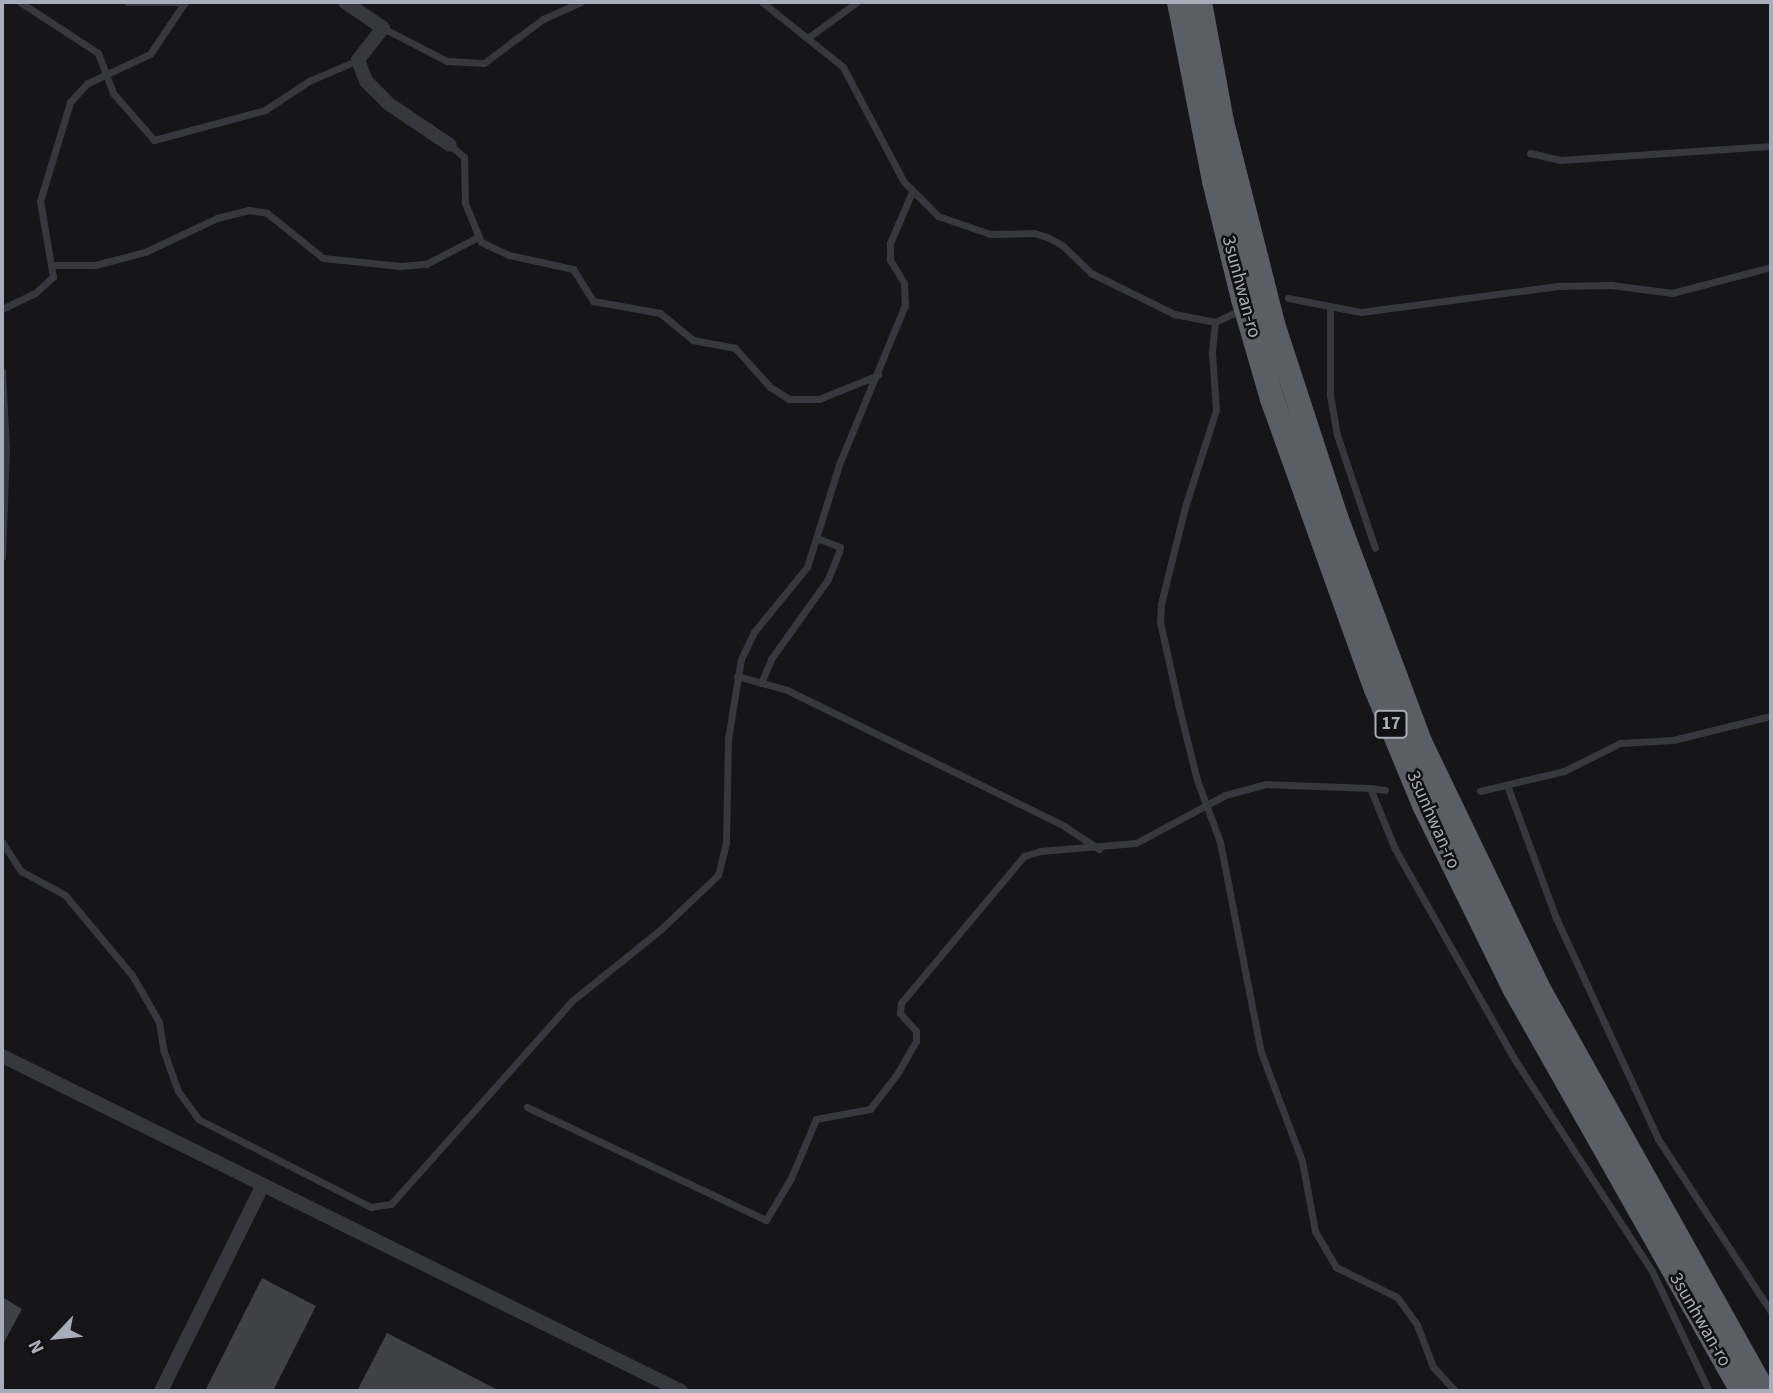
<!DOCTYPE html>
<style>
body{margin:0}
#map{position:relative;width:1773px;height:1393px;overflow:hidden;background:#161618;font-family:"Source Sans 3",sans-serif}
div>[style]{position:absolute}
.building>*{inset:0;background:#404145}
.service>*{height:7px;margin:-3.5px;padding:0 3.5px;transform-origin:3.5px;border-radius:3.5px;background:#37383d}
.minor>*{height:14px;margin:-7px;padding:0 7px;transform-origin:7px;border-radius:7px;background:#37383d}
.trunk>*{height:24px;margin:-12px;padding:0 12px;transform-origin:12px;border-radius:12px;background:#5b5e65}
span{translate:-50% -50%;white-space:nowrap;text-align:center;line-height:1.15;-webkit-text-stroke:5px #111113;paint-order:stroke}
.shield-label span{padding:2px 5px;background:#111113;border:2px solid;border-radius:5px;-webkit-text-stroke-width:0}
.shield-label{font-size:18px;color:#a8adb8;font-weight:700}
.street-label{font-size:19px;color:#a8adb8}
.frame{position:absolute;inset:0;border:4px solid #a8adb8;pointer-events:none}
.north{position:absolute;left:21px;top:1302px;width:70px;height:70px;-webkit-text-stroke:5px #111113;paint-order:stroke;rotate:244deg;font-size:19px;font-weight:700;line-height:28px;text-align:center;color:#a8adb8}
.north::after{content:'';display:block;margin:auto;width:24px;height:32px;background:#a8adb8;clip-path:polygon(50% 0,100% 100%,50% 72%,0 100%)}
</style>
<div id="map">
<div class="building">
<i style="clip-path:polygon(262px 1278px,316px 1306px,273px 1391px,205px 1391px)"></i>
<i style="clip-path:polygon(2px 1297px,22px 1309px,2px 1346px)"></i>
<i style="clip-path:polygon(387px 1333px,500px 1391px,357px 1391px)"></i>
</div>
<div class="service">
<i style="left:20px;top:2px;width:93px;rotate:33.2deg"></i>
<i style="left:98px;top:53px;width:43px;rotate:69.4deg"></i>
<i style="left:113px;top:93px;width:62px;rotate:48.9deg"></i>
<i style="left:154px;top:140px;width:115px;rotate:-15.1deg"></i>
<i style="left:265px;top:110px;width:53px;rotate:-33.4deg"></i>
<i style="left:309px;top:81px;width:53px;rotate:-23.2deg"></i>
<i style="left:127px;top:2px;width:58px"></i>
<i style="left:762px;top:2px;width:104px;rotate:38.7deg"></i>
<i style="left:843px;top:67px;width:130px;rotate:62.1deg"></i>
<i style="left:904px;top:182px;width:48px;rotate:45deg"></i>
<i style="left:938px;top:216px;width:55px;rotate:19.1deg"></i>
<i style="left:990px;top:234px;width:44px;rotate:-1.3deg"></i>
<i style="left:1034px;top:233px;width:14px;rotate:17deg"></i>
<i style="left:1047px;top:237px;width:17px;rotate:28deg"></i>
<i style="left:1062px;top:245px;width:40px;rotate:44deg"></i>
<i style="left:1091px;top:273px;width:93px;rotate:26.3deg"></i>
<i style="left:1174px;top:314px;width:42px;rotate:11deg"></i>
<i style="left:1215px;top:322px;width:21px;rotate:-25deg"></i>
<i style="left:383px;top:28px;width:72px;rotate:27.3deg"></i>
<i style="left:447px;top:61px;width:37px;rotate:3deg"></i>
<i style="left:484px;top:63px;width:74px;rotate:-36.7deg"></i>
<i style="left:543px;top:19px;width:42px;rotate:-24.1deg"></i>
<i style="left:809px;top:37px;width:59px;rotate:-36.1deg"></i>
<i style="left:450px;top:145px;width:18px;rotate:41deg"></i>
<i style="left:464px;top:157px;width:46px;rotate:88.8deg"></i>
<i style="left:465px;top:203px;width:42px;rotate:67.7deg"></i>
<i style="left:481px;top:242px;width:31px;rotate:25deg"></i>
<i style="left:509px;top:255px;width:66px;rotate:12.3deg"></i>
<i style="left:573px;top:269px;width:38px;rotate:58deg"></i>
<i style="left:593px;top:301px;width:68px;rotate:10.2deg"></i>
<i style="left:660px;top:313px;width:43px;rotate:39.3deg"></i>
<i style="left:693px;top:340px;width:43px;rotate:10.8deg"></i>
<i style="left:735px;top:348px;width:52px;rotate:48.1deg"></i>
<i style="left:770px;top:387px;width:22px;rotate:32deg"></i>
<i style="left:789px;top:399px;width:30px"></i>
<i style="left:819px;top:399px;width:64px;rotate:-22.1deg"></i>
<i style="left:1530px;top:153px;width:31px;rotate:13deg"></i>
<i style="left:1560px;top:160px;width:211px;rotate:-3.8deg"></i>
<i style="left:54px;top:265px;width:41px"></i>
<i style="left:95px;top:265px;width:52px;rotate:-14.6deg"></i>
<i style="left:145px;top:252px;width:80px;rotate:-25.3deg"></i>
<i style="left:217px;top:218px;width:33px;rotate:-14deg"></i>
<i style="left:249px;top:210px;width:18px;rotate:9deg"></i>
<i style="left:267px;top:213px;width:72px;rotate:38.8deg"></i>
<i style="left:323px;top:258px;width:78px;rotate:5.9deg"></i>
<i style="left:401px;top:266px;width:25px;rotate:-5deg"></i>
<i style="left:426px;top:264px;width:59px;rotate:-27.4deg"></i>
<i style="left:1288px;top:298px;width:74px;rotate:10.9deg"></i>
<i style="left:1361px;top:312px;width:199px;rotate:-7.5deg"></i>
<i style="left:1558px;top:286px;width:53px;rotate:-1.1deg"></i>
<i style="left:1611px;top:285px;width:62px;rotate:7.5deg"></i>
<i style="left:1672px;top:293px;width:102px;rotate:-14.7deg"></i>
<i style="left:1330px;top:307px;width:88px;rotate:90deg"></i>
<i style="left:1330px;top:395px;width:41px;rotate:80.1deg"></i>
<i style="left:1337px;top:435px;width:119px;rotate:71.4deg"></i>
<i style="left:2px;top:309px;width:37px;rotate:-26deg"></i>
<i style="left:35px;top:293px;width:24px;rotate:-42deg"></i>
<i style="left:53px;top:277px;width:77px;rotate:-99.7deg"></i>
<i style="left:40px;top:201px;width:103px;rotate:-73.1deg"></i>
<i style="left:70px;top:102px;width:26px;rotate:-47deg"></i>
<i style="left:88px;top:83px;width:68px;rotate:-25.1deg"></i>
<i style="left:150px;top:54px;width:63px;rotate:-56.1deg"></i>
<i style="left:1215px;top:322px;width:31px;rotate:96deg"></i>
<i style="left:1212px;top:353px;width:57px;rotate:86deg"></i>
<i style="left:1216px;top:410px;width:102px;rotate:107.7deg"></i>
<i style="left:1185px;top:507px;width:100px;rotate:103.9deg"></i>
<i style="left:1161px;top:604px;width:18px;rotate:93deg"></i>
<i style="left:1160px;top:622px;width:92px;rotate:77.5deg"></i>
<i style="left:1180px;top:712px;width:70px;rotate:76deg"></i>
<i style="left:1197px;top:780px;width:66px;rotate:69.6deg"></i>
<i style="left:1220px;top:842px;width:214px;rotate:79deg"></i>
<i style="left:1261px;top:1052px;width:116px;rotate:69.4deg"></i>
<i style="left:1302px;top:1161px;width:71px;rotate:79.5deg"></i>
<i style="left:1315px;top:1231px;width:42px;rotate:59.7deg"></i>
<i style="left:1336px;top:1267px;width:68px;rotate:26.2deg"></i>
<i style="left:1397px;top:1297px;width:34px;rotate:54deg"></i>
<i style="left:1417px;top:1325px;width:45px;rotate:69.1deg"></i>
<i style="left:1433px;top:1367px;width:33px;rotate:47deg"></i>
<i style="left:2px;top:371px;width:78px;rotate:87.1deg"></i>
<i style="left:6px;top:449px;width:108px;rotate:92.1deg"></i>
<i style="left:737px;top:676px;width:52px;rotate:15.6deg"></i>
<i style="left:787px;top:690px;width:309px;rotate:26.1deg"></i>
<i style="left:1064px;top:826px;width:42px;rotate:33.3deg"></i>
<i style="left:761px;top:683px;width:26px;rotate:-67deg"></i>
<i style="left:771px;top:659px;width:98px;rotate:-54.5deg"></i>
<i style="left:828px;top:579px;width:29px;rotate:-68deg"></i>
<i style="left:839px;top:552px;width:5px;rotate:-79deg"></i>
<i style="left:840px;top:547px;width:25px;rotate:-159deg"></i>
<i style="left:1507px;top:785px;width:142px;rotate:69.8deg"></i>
<i style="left:1556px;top:918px;width:243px;rotate:65.2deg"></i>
<i style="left:1658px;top:1139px;width:207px;rotate:56.8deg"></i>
<i style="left:1370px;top:788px;width:15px;rotate:8deg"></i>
<i style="left:1480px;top:791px;width:86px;rotate:-13.4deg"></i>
<i style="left:1564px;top:771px;width:63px;rotate:-26.6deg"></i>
<i style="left:1620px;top:743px;width:53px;rotate:-3.2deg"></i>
<i style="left:1673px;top:740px;width:101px;rotate:-13.8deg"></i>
<i style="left:2px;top:842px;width:35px;rotate:57deg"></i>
<i style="left:21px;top:871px;width:50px;rotate:28.6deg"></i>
<i style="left:65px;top:895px;width:104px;rotate:50.1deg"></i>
<i style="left:132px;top:975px;width:54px;rotate:60.1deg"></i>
<i style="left:159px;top:1022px;width:30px;rotate:81deg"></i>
<i style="left:164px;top:1052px;width:41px;rotate:70.3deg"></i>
<i style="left:178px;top:1091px;width:34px;rotate:54deg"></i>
<i style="left:198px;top:1119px;width:194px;rotate:27deg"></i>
<i style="left:371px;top:1207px;width:20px;rotate:-9deg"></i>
<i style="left:391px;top:1204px;width:273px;rotate:-48.3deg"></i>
<i style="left:573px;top:1000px;width:112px;rotate:-38.8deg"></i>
<i style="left:660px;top:930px;width:80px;rotate:-43.5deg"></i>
<i style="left:718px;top:875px;width:33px;rotate:-76deg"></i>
<i style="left:726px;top:843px;width:104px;rotate:-88.9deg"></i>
<i style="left:728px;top:739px;width:81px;rotate:-80.8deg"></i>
<i style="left:741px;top:659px;width:30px;rotate:-64deg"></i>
<i style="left:754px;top:632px;width:84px;rotate:-50.8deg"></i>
<i style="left:807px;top:567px;width:110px;rotate:-72.6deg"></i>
<i style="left:840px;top:462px;width:170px;rotate:-67.5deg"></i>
<i style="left:905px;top:305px;width:22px;rotate:-93deg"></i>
<i style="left:904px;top:283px;width:27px;rotate:-121deg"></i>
<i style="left:890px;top:260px;width:17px;rotate:-90deg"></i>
<i style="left:890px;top:243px;width:56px;rotate:-66.7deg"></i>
<i style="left:527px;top:1107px;width:264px;rotate:25.3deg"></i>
<i style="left:766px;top:1220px;width:49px;rotate:-59.2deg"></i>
<i style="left:791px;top:1178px;width:64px;rotate:-67deg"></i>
<i style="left:816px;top:1119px;width:55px;rotate:-10.5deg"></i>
<i style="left:870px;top:1109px;width:44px;rotate:-52.4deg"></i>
<i style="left:897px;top:1074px;width:38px;rotate:-60deg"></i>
<i style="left:916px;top:1041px;width:10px;rotate:-90deg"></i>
<i style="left:916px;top:1031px;width:24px;rotate:-132deg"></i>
<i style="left:900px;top:1013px;width:10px;rotate:-84deg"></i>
<i style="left:901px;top:1003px;width:192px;rotate:-50.1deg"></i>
<i style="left:1024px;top:856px;width:17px;rotate:-17deg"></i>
<i style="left:1040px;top:851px;width:96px;rotate:-4.8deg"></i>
<i style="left:1136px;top:843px;width:101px;rotate:-28.3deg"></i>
<i style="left:1225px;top:795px;width:42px;rotate:-15deg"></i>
<i style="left:1266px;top:784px;width:104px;rotate:2.2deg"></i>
<i style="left:1370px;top:788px;width:66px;rotate:67.7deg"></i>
<i style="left:1395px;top:849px;width:243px;rotate:60.4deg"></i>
<i style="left:1515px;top:1060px;width:252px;rotate:57deg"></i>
<i style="left:1652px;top:1271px;width:133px;rotate:64.6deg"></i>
</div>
<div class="minor">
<i style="left:345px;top:2px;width:46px;rotate:34.4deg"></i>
<i style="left:383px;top:28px;width:41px;rotate:128deg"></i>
<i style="left:358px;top:60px;width:22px;rotate:69deg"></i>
<i style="left:366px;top:81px;width:33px;rotate:45deg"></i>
<i style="left:389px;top:104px;width:73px;rotate:33.9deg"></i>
<i style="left:2px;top:1056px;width:757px;rotate:26.26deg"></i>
<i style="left:161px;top:1391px;width:230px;rotate:-63.7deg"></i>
</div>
<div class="trunk">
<i style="left:1179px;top:2px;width:182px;rotate:78.9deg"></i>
<i style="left:1214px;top:181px;width:122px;rotate:76.2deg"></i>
<i style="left:1243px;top:299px;width:104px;rotate:73.8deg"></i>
<i style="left:1272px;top:399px;width:308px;rotate:70.3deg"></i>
<i style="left:1376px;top:689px;width:126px;rotate:67.5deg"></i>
<i style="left:1424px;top:805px;width:204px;rotate:63.8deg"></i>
<i style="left:1514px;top:988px;width:463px;rotate:60.5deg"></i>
<i style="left:1200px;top:2px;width:122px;rotate:79.6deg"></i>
<i style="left:1222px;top:122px;width:208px;rotate:75.8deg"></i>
<i style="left:1273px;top:324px;width:203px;rotate:71.9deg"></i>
<i style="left:1336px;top:517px;width:242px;rotate:69.5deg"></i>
<i style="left:1421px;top:744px;width:274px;rotate:64.3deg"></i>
<i style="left:1540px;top:991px;width:458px;rotate:60.8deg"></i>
</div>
<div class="shield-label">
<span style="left:1391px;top:724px">17</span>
</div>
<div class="street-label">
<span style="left:1241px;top:287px;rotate:75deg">3sunhwan-ro</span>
<span style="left:1433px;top:820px;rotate:66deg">3sunhwan-ro</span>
<span style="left:1700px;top:1320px;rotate:60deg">3sunhwan-ro</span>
</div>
<div class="frame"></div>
<div class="north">N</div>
</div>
